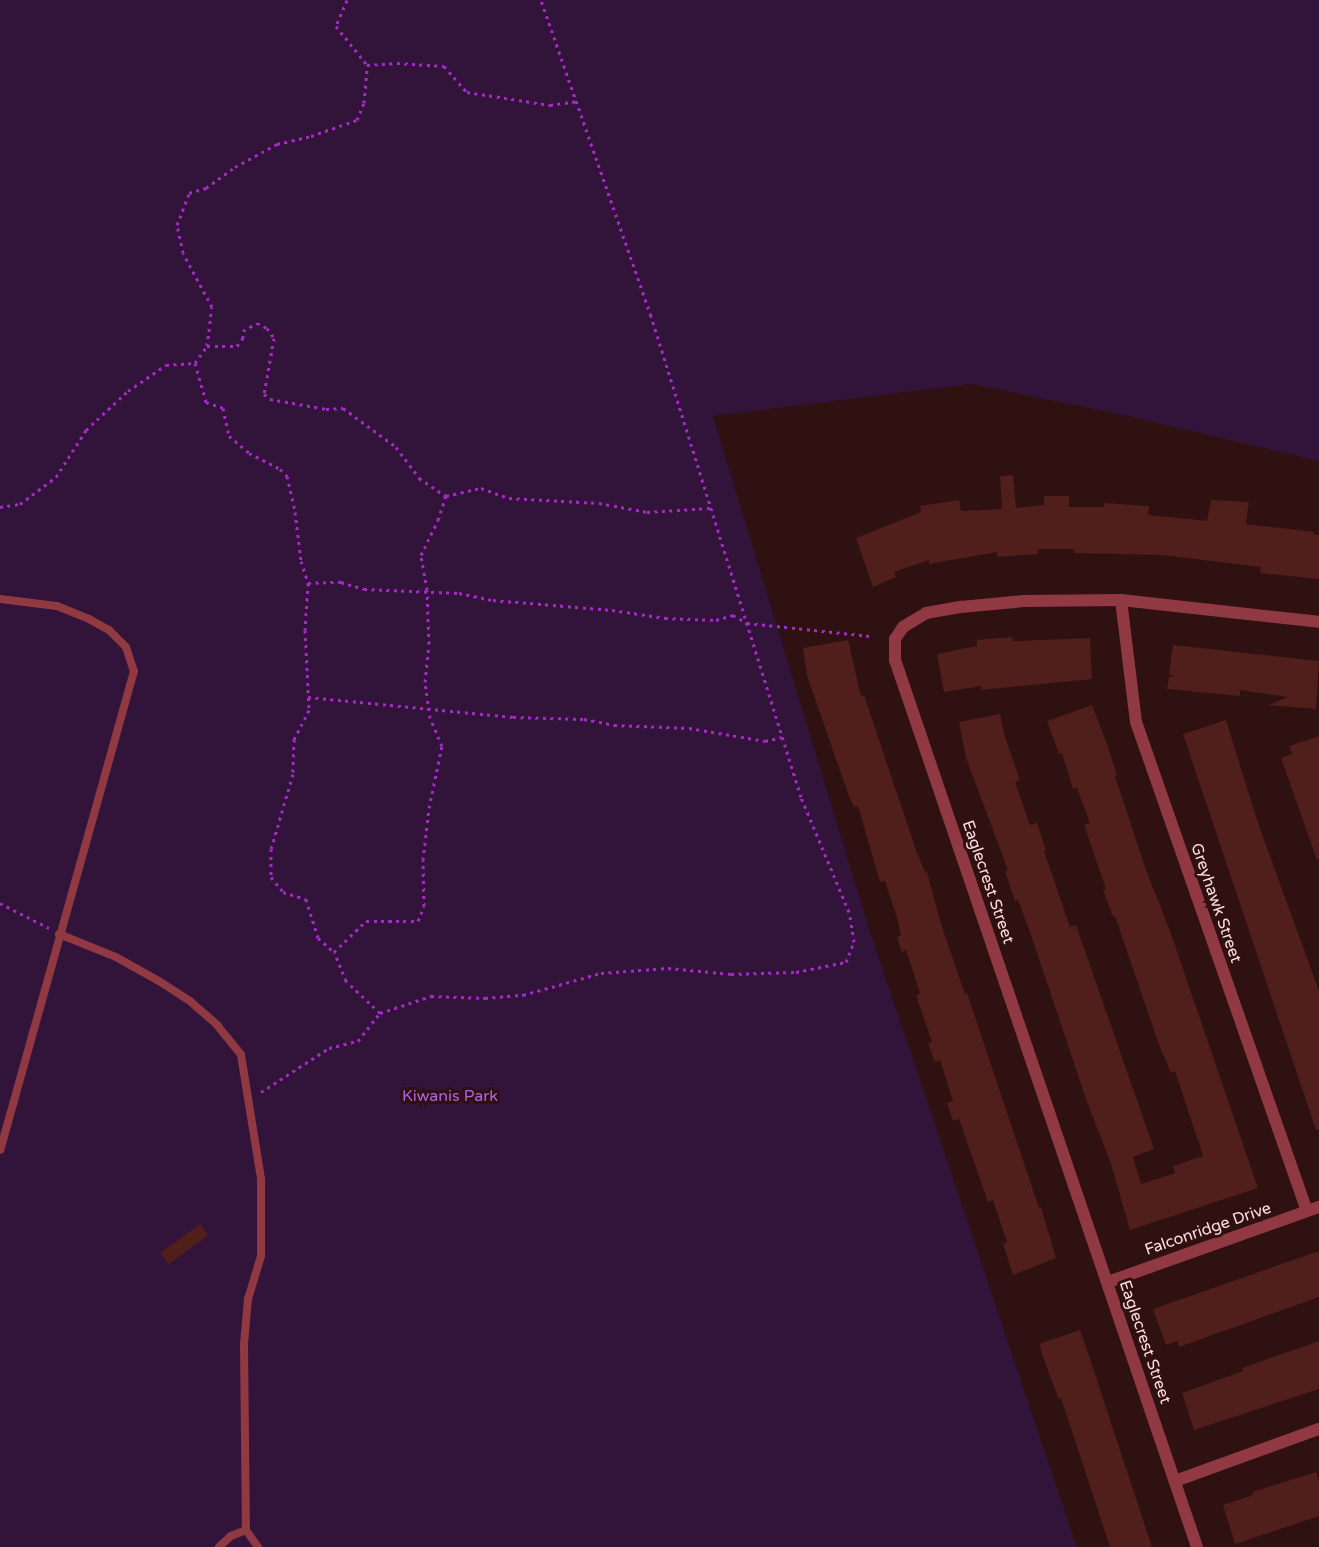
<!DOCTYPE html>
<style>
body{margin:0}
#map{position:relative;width:1319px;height:1547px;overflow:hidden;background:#2e1110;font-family:"Varela Round",sans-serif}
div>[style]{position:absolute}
.green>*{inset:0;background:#321339}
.building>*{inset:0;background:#501e1b;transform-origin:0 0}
.path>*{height:3px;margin-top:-1.5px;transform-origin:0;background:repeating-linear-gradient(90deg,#a629c7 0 3px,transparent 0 7.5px)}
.lane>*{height:8px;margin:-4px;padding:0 4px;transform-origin:4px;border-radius:4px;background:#903942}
.street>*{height:12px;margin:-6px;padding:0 6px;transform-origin:6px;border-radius:6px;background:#903942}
span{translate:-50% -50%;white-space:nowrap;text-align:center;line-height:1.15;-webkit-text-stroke:6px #2e1110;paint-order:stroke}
.street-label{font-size:16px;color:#ffdddf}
.park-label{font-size:16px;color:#b261e8}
</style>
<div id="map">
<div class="green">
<i style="clip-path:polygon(0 0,1319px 0,1319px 461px,1119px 414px,972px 384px,713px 416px,867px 922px,1077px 1547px,0 1547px)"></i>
</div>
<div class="building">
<i style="clip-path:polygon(1013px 475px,1016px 508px,1044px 505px,1044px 496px,1069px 496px,1069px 507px,1104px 507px,1104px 503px,1149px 506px,1148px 515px,1207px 521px,1211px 500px,1249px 502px,1246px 524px,1314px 532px,1313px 534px,1319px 535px,1319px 579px,1260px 573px,1261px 567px,1161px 555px,1074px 553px,1074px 549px,1038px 549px,1038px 554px,997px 557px,997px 552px,929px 564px,929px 560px,894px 572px,896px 577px,873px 587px,856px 538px,921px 512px,920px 506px,959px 500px,961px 511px,1002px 509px,1000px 476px)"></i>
<i style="clip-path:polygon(1012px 637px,1013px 641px,1090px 638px,1092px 679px,981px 690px,981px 686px,944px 692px,937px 654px,977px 646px,977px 640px)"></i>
<i style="clip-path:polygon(848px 640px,861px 696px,864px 695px,917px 853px,925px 872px,927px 872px,941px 924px,965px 994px,967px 993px,1039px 1208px,1041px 1207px,1056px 1258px,1013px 1275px,1003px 1244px,1007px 1242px,993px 1200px,988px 1202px,959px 1119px,953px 1121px,947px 1103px,953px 1101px,940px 1060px,935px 1062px,928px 1043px,932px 1042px,916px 995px,920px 993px,906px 950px,902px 952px,897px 937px,901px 936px,898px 921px,885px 881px,880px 882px,858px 806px,854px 807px,849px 796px,807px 676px,803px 648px)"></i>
<i style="clip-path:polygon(1173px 645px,1319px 661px,1316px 709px,1268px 705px,1288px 697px,1240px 690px,1240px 696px,1167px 689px,1169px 677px,1175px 675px,1169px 675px)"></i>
<i style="clip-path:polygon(1092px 705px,1107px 744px,1117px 775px,1115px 776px,1146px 870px,1170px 931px,1258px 1188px,1130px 1230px,1111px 1164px,1086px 1099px,1031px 935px,1018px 900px,1015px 901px,1005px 871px,1008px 870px,966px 758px,959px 722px,1000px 714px,1005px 737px,1020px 780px,1015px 782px,1030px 825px,1037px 823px,1046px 850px,1044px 851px,1070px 927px,1076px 925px,1154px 1149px,1133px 1157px,1141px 1184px,1175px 1173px,1173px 1166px,1203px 1156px,1175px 1071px,1171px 1073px,1158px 1042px,1115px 916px,1113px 917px,1103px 890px,1106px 889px,1084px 825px,1090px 823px,1077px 788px,1073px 789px,1062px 753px,1059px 754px,1047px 721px)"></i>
<i style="clip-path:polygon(1226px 720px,1259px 826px,1319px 991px,1319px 1129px,1316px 1130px,1183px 734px)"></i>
<i style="clip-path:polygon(1319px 736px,1319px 859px,1317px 860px,1281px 758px,1292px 754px,1289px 746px)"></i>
<i style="left:200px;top:1224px;width:14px;height:49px;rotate:54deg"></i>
<i style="clip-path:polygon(1319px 1251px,1319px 1297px,1179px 1347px,1177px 1341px,1166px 1345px,1153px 1309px)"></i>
<i style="clip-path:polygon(1080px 1330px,1091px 1362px,1152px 1547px,1110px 1547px,1061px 1398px,1059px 1399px,1048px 1371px,1039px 1344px)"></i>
<i style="clip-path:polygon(1319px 1341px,1319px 1389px,1194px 1430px,1182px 1393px,1243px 1371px,1242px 1368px)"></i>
<i style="clip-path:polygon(1316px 1472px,1319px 1481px,1319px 1516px,1235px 1544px,1223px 1505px,1253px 1495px,1252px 1492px)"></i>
</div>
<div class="path">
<i style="left:347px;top:0;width:28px;rotate:113deg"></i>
<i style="left:336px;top:26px;width:50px;rotate:51.5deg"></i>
<i style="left:367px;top:65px;width:30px;rotate:-4deg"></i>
<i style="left:397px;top:63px;width:47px;rotate:3.7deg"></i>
<i style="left:444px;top:66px;width:35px;rotate:49deg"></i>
<i style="left:467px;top:92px;width:84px;rotate:8.9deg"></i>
<i style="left:550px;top:105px;width:27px;rotate:-8deg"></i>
<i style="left:207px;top:346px;width:30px"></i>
<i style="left:237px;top:346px;width:10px;rotate:-53deg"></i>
<i style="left:243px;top:338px;width:7px;rotate:-90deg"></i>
<i style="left:243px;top:331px;width:16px;rotate:-30deg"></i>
<i style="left:257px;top:323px;width:11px;rotate:27deg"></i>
<i style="left:267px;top:328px;width:12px;rotate:55deg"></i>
<i style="left:274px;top:338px;width:57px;rotate:100.1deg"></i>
<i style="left:264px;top:394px;width:8px;rotate:40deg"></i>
<i style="left:270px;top:399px;width:57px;rotate:10.1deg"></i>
<i style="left:326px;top:409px;width:17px;rotate:-3deg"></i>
<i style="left:343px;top:408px;width:66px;rotate:36.3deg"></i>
<i style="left:396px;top:447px;width:39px;rotate:53deg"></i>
<i style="left:419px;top:478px;width:32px;rotate:34deg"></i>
<i style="left:446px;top:496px;width:36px;rotate:-13deg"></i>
<i style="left:481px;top:488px;width:30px;rotate:20deg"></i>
<i style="left:509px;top:498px;width:90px;rotate:3.2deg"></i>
<i style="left:599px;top:503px;width:49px;rotate:10.6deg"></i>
<i style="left:647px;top:512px;width:63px;rotate:-3.6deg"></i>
<i style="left:195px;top:363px;width:41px;rotate:74.2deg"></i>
<i style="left:206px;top:402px;width:18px;rotate:19deg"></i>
<i style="left:223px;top:408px;width:29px;rotate:78deg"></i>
<i style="left:229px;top:436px;width:26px;rotate:40deg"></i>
<i style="left:249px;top:453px;width:35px;rotate:27deg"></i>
<i style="left:280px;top:469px;width:10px;rotate:45deg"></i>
<i style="left:287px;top:476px;width:37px;rotate:77deg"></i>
<i style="left:295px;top:512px;width:49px;rotate:83deg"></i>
<i style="left:301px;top:561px;width:23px;rotate:72deg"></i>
<i style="left:308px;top:583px;width:47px;rotate:93.7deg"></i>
<i style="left:305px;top:630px;width:80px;rotate:87.1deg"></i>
<i style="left:309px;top:710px;width:33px;rotate:117deg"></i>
<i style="left:294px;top:739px;width:35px;rotate:92deg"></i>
<i style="left:293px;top:774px;width:78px;rotate:106.3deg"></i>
<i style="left:271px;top:849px;width:28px;rotate:90deg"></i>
<i style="left:271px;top:877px;width:19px;rotate:51deg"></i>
<i style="left:283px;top:892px;width:24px;rotate:17deg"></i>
<i style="left:306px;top:899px;width:41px;rotate:72.9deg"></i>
<i style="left:318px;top:938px;width:21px;rotate:41deg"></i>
<i style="left:0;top:507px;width:20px;rotate:-9deg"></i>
<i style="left:20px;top:504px;width:45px;rotate:-36.9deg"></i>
<i style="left:56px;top:477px;width:56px;rotate:-57.4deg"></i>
<i style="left:86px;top:430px;width:57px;rotate:-42.9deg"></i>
<i style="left:128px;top:391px;width:46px;rotate:-34.4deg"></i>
<i style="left:166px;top:365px;width:29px;rotate:-4deg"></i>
<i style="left:195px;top:363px;width:21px;rotate:-55deg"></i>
<i style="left:207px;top:346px;width:39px;rotate:-83deg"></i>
<i style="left:212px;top:307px;width:61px;rotate:-118.2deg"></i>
<i style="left:183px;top:253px;width:29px;rotate:-102deg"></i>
<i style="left:177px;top:225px;width:34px;rotate:-69deg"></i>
<i style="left:189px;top:193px;width:18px;rotate:-16deg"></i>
<i style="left:206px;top:188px;width:36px;rotate:-36deg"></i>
<i style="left:235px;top:167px;width:48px;rotate:-28.7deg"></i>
<i style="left:277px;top:144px;width:35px;rotate:-13deg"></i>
<i style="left:311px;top:136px;width:49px;rotate:-19.2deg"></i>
<i style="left:357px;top:120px;width:18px;rotate:-68deg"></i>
<i style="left:364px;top:103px;width:38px;rotate:-85deg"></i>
<i style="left:308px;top:583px;width:33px;rotate:-2deg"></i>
<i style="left:341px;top:582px;width:24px;rotate:17deg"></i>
<i style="left:364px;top:589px;width:95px;rotate:2.4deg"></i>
<i style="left:459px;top:593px;width:35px;rotate:12deg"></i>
<i style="left:493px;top:600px;width:119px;rotate:4.8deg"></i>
<i style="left:612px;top:610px;width:54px;rotate:8.6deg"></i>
<i style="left:665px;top:618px;width:51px;rotate:2.2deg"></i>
<i style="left:716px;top:620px;width:18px;rotate:-16deg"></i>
<i style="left:733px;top:615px;width:16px;rotate:30deg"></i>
<i style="left:747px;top:623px;width:124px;rotate:6deg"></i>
<i style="left:308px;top:697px;width:206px;rotate:5.6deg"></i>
<i style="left:513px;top:717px;width:71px;rotate:1.6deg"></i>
<i style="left:584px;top:719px;width:31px;rotate:11deg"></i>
<i style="left:614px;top:725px;width:75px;rotate:2.3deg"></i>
<i style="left:689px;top:728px;width:77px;rotate:9.7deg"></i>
<i style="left:765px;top:741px;width:17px;rotate:-13deg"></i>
<i style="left:0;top:903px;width:55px;rotate:27deg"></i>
<i style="left:380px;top:1013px;width:54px;rotate:-18.4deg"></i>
<i style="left:431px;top:996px;width:54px;rotate:2.1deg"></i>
<i style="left:485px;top:998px;width:38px;rotate:-5deg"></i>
<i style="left:523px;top:995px;width:81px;rotate:-15.8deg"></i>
<i style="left:601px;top:973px;width:67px;rotate:-4.3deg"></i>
<i style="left:668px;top:968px;width:63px;rotate:5.4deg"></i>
<i style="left:731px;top:974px;width:65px;rotate:-1.8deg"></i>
<i style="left:796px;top:972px;width:51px;rotate:-11.3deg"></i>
<i style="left:846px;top:962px;width:22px;rotate:-68deg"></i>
<i style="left:854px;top:942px;width:30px;rotate:-99deg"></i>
<i style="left:849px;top:912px;width:125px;rotate:-112.7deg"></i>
<i style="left:801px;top:797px;width:504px;rotate:-107.32deg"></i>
<i style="left:651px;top:316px;width:335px;rotate:-109.2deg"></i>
<i style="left:261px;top:1092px;width:81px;rotate:-32.9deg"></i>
<i style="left:329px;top:1048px;width:30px;rotate:-14deg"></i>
<i style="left:358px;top:1041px;width:36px;rotate:-52deg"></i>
<i style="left:380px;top:1013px;width:47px;rotate:-136.7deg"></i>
<i style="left:346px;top:981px;width:31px;rotate:-112deg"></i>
<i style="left:334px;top:952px;width:45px;rotate:-44.1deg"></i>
<i style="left:366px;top:921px;width:52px"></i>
<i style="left:418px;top:921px;width:16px;rotate:-68deg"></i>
<i style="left:424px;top:906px;width:46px;rotate:-91.2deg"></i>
<i style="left:423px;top:860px;width:52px;rotate:-83.4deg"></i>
<i style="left:429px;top:808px;width:63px;rotate:-78.2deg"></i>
<i style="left:442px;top:746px;width:30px;rotate:-113deg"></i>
<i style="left:430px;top:718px;width:36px;rotate:-98deg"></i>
<i style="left:425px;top:682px;width:38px;rotate:-84deg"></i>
<i style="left:429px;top:644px;width:54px;rotate:-92.1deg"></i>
<i style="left:427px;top:590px;width:36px;rotate:-100deg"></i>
<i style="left:421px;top:555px;width:39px;rotate:-64deg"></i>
<i style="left:438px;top:520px;width:25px;rotate:-72deg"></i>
</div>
<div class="lane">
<i style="left:0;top:599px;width:57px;rotate:7deg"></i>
<i style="left:57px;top:606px;width:35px;rotate:22deg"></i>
<i style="left:89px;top:619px;width:23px;rotate:29deg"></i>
<i style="left:109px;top:630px;width:24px;rotate:45deg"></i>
<i style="left:126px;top:647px;width:25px;rotate:72deg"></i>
<i style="left:134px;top:671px;width:497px;rotate:105.6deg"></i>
<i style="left:59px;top:934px;width:61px;rotate:22deg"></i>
<i style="left:116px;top:957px;width:49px;rotate:29.2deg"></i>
<i style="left:159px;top:981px;width:38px;rotate:33deg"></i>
<i style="left:191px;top:1002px;width:35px;rotate:41deg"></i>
<i style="left:217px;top:1025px;width:38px;rotate:51deg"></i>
<i style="left:241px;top:1055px;width:126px;rotate:80.8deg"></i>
<i style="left:261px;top:1179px;width:77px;rotate:90deg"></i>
<i style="left:261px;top:1256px;width:45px;rotate:106.8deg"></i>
<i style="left:248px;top:1299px;width:45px;rotate:95.1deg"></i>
<i style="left:244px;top:1344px;width:186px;rotate:89.4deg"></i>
<i style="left:246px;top:1530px;width:21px;rotate:55deg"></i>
<i style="left:219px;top:1547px;width:16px;rotate:-43deg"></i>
<i style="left:231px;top:1536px;width:16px;rotate:-22deg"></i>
</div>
<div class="street">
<i style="left:1121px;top:600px;width:123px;rotate:83deg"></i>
<i style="left:1136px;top:722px;width:518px;rotate:70.73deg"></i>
<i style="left:1108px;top:1282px;width:224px;rotate:-19.6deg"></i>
<i style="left:1175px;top:1481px;width:153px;rotate:-19.9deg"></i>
<i style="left:1197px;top:1547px;width:937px;rotate:-108.8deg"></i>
<i style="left:895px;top:660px;width:21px;rotate:-90deg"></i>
<i style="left:895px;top:639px;width:14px;rotate:-56deg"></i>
<i style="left:903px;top:627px;width:27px;rotate:-31deg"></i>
<i style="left:926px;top:613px;width:36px;rotate:-10deg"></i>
<i style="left:961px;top:607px;width:63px;rotate:-5.4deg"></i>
<i style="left:1024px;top:601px;width:97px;rotate:-0.6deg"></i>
<i style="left:1121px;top:600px;width:199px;rotate:6.3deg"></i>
</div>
<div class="street-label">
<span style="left:988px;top:882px;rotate:71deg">Eaglecrest Street</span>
<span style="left:1216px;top:903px;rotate:71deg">Greyhawk Street</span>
<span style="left:1208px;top:1229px;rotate:-19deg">Falconridge Drive</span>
<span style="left:1145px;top:1342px;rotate:71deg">Eaglecrest Street</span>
</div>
<div class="park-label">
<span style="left:450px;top:1096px">Kiwanis Park</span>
</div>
</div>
